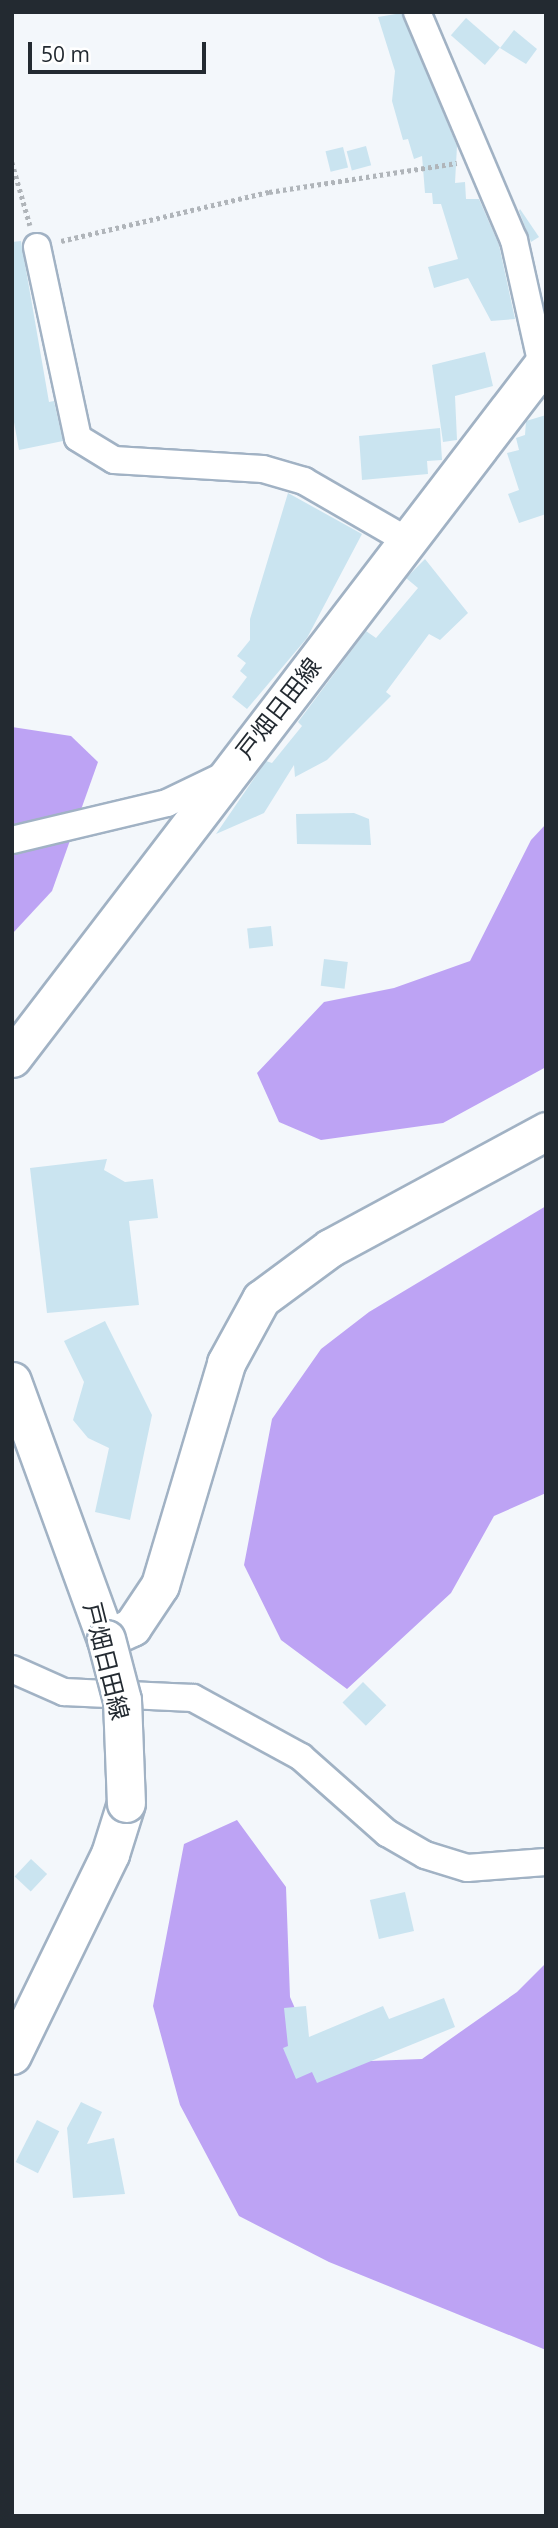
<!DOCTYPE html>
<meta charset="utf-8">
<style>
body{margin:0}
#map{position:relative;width:558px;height:2528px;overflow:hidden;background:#f3f7fb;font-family:"Open Sans","Noto Sans JP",sans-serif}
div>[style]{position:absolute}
.forest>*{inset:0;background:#bda3f4}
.building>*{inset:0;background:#cae4f0;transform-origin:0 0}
.path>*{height:4.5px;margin-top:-2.25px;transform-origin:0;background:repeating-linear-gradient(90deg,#b0b5ba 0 3.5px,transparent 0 7px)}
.roads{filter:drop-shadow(2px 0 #a1b2c4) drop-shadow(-2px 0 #a1b2c4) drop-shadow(0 2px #a1b2c4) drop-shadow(0 -2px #a1b2c4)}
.street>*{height:26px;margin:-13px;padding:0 13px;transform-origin:13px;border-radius:13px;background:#fff}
.secondary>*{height:37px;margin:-18.5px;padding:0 18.5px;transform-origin:18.5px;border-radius:18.5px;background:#fff}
.bridges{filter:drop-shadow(2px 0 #a1b2c4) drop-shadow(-2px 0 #a1b2c4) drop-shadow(0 2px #a1b2c4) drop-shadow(0 -2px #a1b2c4)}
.secondary-bridge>*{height:37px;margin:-18.5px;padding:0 18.5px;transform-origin:18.5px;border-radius:18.5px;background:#fff}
span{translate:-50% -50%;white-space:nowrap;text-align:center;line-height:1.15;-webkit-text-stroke:5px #fff;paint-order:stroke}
.street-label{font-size:24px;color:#232a31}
.frame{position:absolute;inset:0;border:14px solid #232a31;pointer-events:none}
.scale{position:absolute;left:28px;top:42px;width:178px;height:32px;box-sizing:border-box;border:4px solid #232a31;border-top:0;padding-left:9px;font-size:21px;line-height:24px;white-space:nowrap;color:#232a31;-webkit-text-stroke:5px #fff;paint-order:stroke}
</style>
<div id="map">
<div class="forest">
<i style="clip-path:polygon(12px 727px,71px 736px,98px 762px,52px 891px,12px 934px)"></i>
<i style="clip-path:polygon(546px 824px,546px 1067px,443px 1123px,321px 1140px,279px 1122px,257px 1073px,324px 1002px,394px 988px,470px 961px,531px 840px)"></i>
<i style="clip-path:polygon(546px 1206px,546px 1493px,494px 1516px,451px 1593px,347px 1689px,281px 1640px,244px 1565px,272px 1419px,321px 1349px,369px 1312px)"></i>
<i style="clip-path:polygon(237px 1820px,286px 1887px,290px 1997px,319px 2063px,422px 2059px,517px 1992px,546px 1963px,546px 2350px,329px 2262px,239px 2216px,180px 2105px,153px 2006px,184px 1844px)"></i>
</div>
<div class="building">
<i style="clip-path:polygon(402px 13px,457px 146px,455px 183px,465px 182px,466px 199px,479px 199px,499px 245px,515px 319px,491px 321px,468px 278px,434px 288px,428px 267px,458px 259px,441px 204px,433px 204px,432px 193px,425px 193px,422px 156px,414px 159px,408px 139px,403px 140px,392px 101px,395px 71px,378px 17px)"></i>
<i style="left:466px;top:18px;width:45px;height:23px;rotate:41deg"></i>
<i style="clip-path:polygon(514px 30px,537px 49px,526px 64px,500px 48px)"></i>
<i style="left:366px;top:146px;width:20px;height:20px;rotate:75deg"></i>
<i style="left:343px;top:147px;width:21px;height:18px;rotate:76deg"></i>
<i style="clip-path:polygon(520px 209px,539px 237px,531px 242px,519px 211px)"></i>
<i style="clip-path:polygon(21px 241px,49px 402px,54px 401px,63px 441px,19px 450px,12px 411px,12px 242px)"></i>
<i style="clip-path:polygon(485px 352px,493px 386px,455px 396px,457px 440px,443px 442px,432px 365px)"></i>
<i style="clip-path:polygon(546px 415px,546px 514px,519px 523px,508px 494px,519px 490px,507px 453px,519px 450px,516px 438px,525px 435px,526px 421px)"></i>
<i style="clip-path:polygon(440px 428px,442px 460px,427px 461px,428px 474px,362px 480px,359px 436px)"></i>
<i style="clip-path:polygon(288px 493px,362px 534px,307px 638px,247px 709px,232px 697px,247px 677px,240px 671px,246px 663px,237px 656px,250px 640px,250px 619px)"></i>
<i style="clip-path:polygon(425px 559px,468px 613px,440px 640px,429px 634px,386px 692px,391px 696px,327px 760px,295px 777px,294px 765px,264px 813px,216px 834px,266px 761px,272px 763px,302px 726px,298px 722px,366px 631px,376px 638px,418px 588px,406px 578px)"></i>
<i style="clip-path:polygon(354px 813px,369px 819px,371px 845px,297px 844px,296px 814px)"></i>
<i style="left:271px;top:926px;width:20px;height:24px;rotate:84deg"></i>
<i style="left:324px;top:959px;width:24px;height:27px;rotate:7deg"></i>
<i style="clip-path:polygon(107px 1159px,104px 1170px,125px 1182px,153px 1179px,158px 1218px,129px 1221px,139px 1305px,47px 1313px,30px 1168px)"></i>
<i style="clip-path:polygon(105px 1321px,152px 1415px,130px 1520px,95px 1512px,109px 1448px,88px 1438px,73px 1420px,84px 1382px,64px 1341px)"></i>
<i style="left:363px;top:1682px;width:33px;height:29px;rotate:45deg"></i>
<i style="left:31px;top:1859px;width:22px;height:24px;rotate:43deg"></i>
<i style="left:405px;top:1892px;width:40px;height:36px;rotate:77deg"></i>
<i style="clip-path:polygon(444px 1998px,455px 2027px,317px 2083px,312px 2072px,296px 2079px,283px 2048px,288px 2046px,284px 2008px,306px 2006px,309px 2037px,383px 2006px,389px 2019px)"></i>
<i style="clip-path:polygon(81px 2102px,102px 2112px,87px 2144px,114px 2138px,125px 2194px,73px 2198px,67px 2128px)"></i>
<i style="left:37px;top:2120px;width:25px;height:47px;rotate:27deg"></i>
</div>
<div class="path">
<i style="left:12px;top:162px;width:66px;rotate:74.1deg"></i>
<i style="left:61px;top:241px;width:214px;rotate:-13.3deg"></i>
<i style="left:269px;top:192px;width:190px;rotate:-8.8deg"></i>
</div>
<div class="roads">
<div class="street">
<i style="left:417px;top:12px;width:248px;rotate:67deg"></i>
<i style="left:514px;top:240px;width:128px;rotate:77.4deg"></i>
<i style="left:37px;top:247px;width:195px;rotate:77.9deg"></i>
<i style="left:78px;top:438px;width:42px;rotate:31.4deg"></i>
<i style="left:114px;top:460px;width:149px;rotate:3.5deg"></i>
<i style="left:263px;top:469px;width:43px;rotate:16.3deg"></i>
<i style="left:304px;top:481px;width:120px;rotate:30deg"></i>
<i style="left:12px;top:840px;width:159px;rotate:-13.4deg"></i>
<i style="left:167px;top:803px;width:64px;rotate:-25.8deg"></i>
<i style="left:12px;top:1669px;width:57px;rotate:23.9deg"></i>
<i style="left:64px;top:1692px;width:129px;rotate:2.7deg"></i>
<i style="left:193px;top:1698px;width:123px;rotate:28.6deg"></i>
<i style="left:301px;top:1757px;width:115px;rotate:41.5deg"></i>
<i style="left:387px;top:1833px;width:44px;rotate:30.1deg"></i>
<i style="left:425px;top:1855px;width:44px;rotate:17.2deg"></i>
<i style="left:467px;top:1868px;width:79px;rotate:-4.3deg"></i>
</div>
<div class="secondary">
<i style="left:12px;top:1058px;width:879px;rotate:-52.58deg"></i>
<i style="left:12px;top:1381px;width:275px;rotate:70deg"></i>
<i style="left:106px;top:1639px;width:29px;rotate:-25deg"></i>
<i style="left:132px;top:1627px;width:50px;rotate:-56.3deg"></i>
<i style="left:160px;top:1585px;width:232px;rotate:-73.4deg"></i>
<i style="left:226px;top:1363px;width:73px;rotate:-61.3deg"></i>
<i style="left:261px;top:1299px;width:86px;rotate:-36.5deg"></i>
<i style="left:330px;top:1248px;width:246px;rotate:-28.4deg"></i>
<i style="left:12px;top:2055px;width:224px;rotate:-64deg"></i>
<i style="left:110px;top:1854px;width:53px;rotate:-72.6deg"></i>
</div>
</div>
<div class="bridges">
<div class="secondary-bridge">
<i style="left:106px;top:1639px;width:63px;rotate:75.3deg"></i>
<i style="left:122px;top:1700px;width:103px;rotate:87.8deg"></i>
</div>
</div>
<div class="street-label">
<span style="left:278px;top:708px;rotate:-52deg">戸畑日田線</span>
<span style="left:107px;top:1661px;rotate:76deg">戸畑日田線</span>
</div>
<div class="frame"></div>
<div class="scale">50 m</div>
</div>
